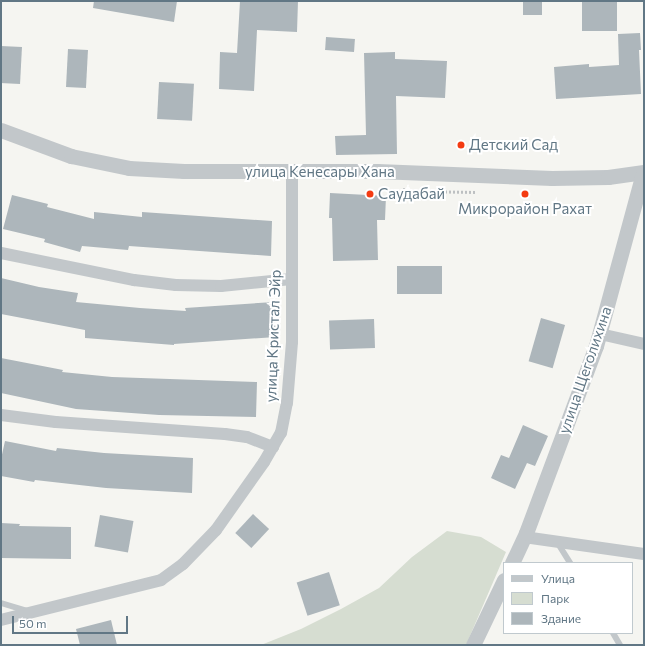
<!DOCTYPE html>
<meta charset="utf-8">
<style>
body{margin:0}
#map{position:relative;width:645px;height:646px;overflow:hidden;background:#f5f5f1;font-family:Commissioner,sans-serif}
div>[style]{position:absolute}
.green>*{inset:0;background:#d6ddd1}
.building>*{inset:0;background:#adb6bb;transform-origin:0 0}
.path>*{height:2.5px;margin-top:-1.25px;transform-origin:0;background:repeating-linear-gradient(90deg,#bdc0c2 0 2px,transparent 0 4px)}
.service>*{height:6px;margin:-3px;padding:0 3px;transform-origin:3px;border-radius:3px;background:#c2c7ca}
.minor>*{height:12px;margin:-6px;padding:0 6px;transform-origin:6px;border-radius:6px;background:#c2c7ca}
.tertiary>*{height:15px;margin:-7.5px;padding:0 7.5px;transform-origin:7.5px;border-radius:7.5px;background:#c2c7ca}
.dots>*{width:11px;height:11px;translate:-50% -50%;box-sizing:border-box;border:2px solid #fff;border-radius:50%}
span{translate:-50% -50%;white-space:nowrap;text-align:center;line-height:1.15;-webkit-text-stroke:4px #fff;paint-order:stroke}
.poi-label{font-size:15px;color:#617785}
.left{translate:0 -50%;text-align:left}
.street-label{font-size:15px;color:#617785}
.frame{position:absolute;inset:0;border:2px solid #617785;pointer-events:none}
.legend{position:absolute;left:503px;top:562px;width:130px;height:72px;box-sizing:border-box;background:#fff;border:1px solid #c0c9ce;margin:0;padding:5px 7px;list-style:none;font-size:12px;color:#617785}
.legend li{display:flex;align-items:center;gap:8px;height:20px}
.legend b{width:20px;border:1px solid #c0c9ce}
.scale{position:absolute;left:12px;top:616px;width:116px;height:18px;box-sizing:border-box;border:2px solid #617785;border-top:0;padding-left:5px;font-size:12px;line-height:14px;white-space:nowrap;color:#617785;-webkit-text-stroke:3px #fff;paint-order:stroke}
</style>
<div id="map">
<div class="green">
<i style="clip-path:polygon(447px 531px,481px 537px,506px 552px,466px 645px,261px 645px,301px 629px,341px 609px,379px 588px,412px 557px)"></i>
</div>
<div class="building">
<i style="clip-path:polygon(94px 1px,177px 1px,174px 22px,93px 8px)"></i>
<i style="clip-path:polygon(240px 1px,298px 1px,297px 32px,257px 30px,254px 91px,219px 89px,220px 52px,237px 53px)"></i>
<i style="left:523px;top:1px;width:19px;height:14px"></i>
<i style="left:582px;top:1px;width:35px;height:30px"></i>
<i style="clip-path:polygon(640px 33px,641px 50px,639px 50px,641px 94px,556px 99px,554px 67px,589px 64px,589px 67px,619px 65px,618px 34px)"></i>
<i style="left:326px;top:37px;width:29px;height:13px;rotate:4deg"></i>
<i style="left:1px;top:46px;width:21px;height:37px;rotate:3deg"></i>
<i style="left:68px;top:49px;width:20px;height:38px;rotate:3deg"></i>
<i style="clip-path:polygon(395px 52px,395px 59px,447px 61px,445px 98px,396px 96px,397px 154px,336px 155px,335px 136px,366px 135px,364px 53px)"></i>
<i style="left:159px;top:82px;width:35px;height:37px;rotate:3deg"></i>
<i style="clip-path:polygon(330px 193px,386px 196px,385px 220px,377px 220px,378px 260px,333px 261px,332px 218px,329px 218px)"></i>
<i style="clip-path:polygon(12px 195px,48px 204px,47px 207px,94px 219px,94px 212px,142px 217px,142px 212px,272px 221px,271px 256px,129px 246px,128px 250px,82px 246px,80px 252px,44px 242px,45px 239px,3px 229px)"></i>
<i style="left:442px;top:266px;width:28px;height:45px;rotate:90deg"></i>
<i style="clip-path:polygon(1px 278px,39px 287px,78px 293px,76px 302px,140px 308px,186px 311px,185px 308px,274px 302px,276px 337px,174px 344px,174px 345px,85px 338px,85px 330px,1px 314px)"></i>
<i style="left:541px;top:318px;width:25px;height:45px;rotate:16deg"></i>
<i style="left:374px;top:319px;width:29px;height:45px;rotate:88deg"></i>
<i style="clip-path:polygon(1px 358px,63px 370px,62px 372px,112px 377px,257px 382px,256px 417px,159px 415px,76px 409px,1px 393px)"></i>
<i style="clip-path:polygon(523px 425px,548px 436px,535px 466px,527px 463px,515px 489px,491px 478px,501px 455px,509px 458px)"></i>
<i style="clip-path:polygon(5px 441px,56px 451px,57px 448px,104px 453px,193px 458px,192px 493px,106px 488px,35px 480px,34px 482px,1px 476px,1px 459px)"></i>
<i style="left:253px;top:514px;width:22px;height:26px;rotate:43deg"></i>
<i style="left:100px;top:515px;width:34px;height:32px;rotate:10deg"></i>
<i style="clip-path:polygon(1px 523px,20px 524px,19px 526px,71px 527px,71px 559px,1px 558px)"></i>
<i style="left:329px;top:572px;width:35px;height:34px;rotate:72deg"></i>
<i style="clip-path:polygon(111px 620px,117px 645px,80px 645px,76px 629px)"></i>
</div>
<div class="path">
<i style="left:403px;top:189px;width:10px;rotate:11deg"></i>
<i style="left:413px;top:191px;width:64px;rotate:0.9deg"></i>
</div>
<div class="service">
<i style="left:557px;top:542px;width:25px;rotate:58deg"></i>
<i style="left:1px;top:603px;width:28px;rotate:17deg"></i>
<i style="left:613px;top:633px;width:14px;rotate:60deg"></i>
</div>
<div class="minor">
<i style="left:1px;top:253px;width:136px;rotate:11.5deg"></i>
<i style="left:134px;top:280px;width:42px;rotate:6.8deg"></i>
<i style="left:176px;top:285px;width:45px;rotate:1.3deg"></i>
<i style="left:221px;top:286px;width:71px;rotate:-5.6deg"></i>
<i style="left:600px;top:334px;width:45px;rotate:12.8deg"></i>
<i style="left:1px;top:415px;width:55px;rotate:7.3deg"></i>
<i style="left:56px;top:422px;width:169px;rotate:4.1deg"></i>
<i style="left:225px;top:434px;width:22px;rotate:8deg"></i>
<i style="left:247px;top:437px;width:28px;rotate:21deg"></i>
<i style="left:524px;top:537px;width:121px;rotate:8.1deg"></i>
<i style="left:1px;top:620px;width:165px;rotate:-14deg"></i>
<i style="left:161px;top:580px;width:27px;rotate:-36deg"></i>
<i style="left:183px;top:564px;width:47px;rotate:-45.9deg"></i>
<i style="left:216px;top:530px;width:83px;rotate:-54.8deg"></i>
<i style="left:264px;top:462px;width:34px;rotate:-60deg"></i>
<i style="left:281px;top:433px;width:31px;rotate:-79deg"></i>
<i style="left:287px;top:403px;width:61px;rotate:-85.3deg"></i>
<i style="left:292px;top:342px;width:170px;rotate:-90deg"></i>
</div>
<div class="tertiary">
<i style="left:1px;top:130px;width:75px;rotate:20.4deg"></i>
<i style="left:71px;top:156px;width:59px;rotate:11.7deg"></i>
<i style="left:129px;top:168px;width:55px;rotate:3.1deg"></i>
<i style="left:184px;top:171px;width:193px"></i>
<i style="left:377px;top:171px;width:175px;rotate:2.3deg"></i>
<i style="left:552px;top:178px;width:56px;rotate:-1deg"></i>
<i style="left:608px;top:177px;width:36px;rotate:-8deg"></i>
<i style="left:512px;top:563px;width:33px;rotate:-65deg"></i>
<i style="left:526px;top:533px;width:200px;rotate:-69.5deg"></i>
<i style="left:596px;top:346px;width:179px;rotate:-74.8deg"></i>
<i style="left:473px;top:645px;width:72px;rotate:-64.5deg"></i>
</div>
<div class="dots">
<i style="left:461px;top:145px;background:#f43b12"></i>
<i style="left:370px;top:194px;background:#f43b12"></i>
<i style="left:525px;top:194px;background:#f43b12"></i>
</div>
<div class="poi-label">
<span class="left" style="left:469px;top:145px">Детский Сад</span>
<span class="left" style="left:378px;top:194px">Саудабай</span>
<span style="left:525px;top:209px">Микрорайон Рахат</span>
</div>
<div class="street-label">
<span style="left:320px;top:172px">улица Кенесары Хана</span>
<span style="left:273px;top:336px;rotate:-88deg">улица Кристал Эйр</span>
<span style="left:585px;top:370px;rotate:-71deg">улица Щеголихина</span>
</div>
<div class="frame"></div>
<ul class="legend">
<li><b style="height:5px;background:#c2c7ca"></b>Улица</li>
<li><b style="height:11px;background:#d6ddd1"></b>Парк</li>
<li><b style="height:11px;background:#adb6bb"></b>Здание</li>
</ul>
<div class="scale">50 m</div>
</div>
